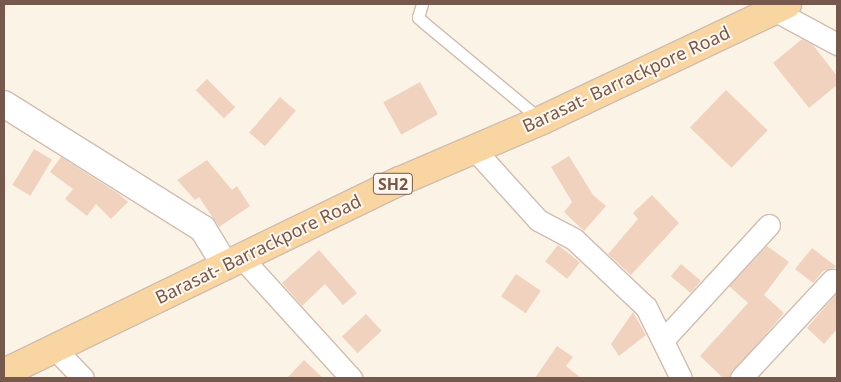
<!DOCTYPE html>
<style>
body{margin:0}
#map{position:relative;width:841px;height:382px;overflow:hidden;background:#fcf3e7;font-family:"Noto Sans",sans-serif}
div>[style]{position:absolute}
.building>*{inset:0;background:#f1d2bf;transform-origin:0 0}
.roads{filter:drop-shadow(1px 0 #d0bdb0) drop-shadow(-1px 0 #d0bdb0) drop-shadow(0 1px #d0bdb0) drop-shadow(0 -1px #d0bdb0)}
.service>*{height:11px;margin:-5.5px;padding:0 5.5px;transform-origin:5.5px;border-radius:5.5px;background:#fff}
.minor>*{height:21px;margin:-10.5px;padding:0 10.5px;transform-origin:10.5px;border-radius:10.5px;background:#fff}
.tertiary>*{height:26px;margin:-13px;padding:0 13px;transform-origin:13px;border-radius:13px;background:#fff}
.primary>*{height:28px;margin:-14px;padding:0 14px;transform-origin:14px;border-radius:14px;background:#f9d6a1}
span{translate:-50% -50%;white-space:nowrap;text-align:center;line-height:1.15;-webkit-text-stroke:4px #fff7ed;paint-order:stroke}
.shield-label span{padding:1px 4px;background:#fff7ed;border:1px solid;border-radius:4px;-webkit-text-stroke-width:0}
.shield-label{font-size:16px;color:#76594c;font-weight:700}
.street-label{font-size:18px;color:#76594c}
.frame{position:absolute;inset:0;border:5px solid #76594c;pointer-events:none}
</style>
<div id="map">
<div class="building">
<i style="clip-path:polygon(802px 39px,813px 45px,837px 76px,837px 85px,809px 108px,773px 63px)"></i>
<i style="left:207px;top:79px;width:40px;height:16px;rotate:45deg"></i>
<i style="left:420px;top:82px;width:37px;height:42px;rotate:61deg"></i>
<i style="left:726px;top:90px;width:58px;height:52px;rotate:44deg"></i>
<i style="left:280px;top:97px;width:21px;height:47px;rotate:41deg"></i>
<i style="left:34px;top:149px;width:21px;height:42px;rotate:31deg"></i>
<i style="clip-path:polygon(569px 156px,593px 195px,606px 206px,584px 231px,564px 212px,572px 202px,551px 167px)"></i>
<i style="clip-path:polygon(61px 157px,119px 194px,128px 202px,111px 219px,96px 204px,87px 216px,65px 199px,73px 189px,50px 172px)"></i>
<i style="clip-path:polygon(207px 160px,232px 190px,237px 186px,250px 206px,219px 227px,199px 197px,195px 200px,177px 180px)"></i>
<i style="clip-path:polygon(652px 195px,679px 223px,631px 275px,608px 254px,638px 219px,633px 213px)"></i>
<i style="left:558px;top:245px;width:28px;height:21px;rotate:38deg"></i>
<i style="clip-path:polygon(767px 246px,789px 262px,764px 295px,784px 313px,729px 378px,723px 378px,700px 356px,748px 303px,729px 286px)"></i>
<i style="clip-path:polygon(812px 248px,837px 267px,823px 271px,813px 283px,795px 269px)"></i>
<i style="clip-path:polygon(319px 250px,357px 293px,343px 305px,325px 284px,302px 306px,282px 283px)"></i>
<i style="left:681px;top:264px;width:26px;height:16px;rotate:40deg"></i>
<i style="left:516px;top:274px;width:30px;height:27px;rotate:34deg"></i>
<i style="clip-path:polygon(837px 293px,837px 329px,824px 344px,807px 328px)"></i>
<i style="clip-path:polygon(633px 312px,646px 335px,619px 356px,611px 344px)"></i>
<i style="left:366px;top:314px;width:23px;height:33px;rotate:47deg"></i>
<i style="clip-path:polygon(557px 346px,573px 357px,566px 366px,581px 378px,535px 378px)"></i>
<i style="clip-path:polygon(304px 360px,323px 378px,287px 378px)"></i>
</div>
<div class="roads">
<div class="service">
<i style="left:422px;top:4px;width:14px;rotate:107deg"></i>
<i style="left:418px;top:17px;width:7px;rotate:45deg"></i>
<i style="left:423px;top:22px;width:152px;rotate:39.7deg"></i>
</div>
<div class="minor">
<i style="left:774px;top:10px;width:72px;rotate:28.4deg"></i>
<i style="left:474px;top:149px;width:96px;rotate:48deg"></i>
<i style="left:538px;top:220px;width:41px;rotate:27.8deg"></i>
<i style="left:574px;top:239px;width:99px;rotate:43.4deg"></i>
<i style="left:646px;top:307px;width:79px;rotate:63.8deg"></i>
<i style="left:241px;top:257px;width:164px;rotate:47.7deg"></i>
<i style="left:664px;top:339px;width:155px;rotate:-47.4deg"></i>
<i style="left:55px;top:349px;width:40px;rotate:46deg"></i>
<i style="left:741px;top:378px;width:134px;rotate:-47.1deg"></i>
</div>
<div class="tertiary">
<i style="left:4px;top:104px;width:235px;rotate:32.1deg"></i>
<i style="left:203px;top:229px;width:42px;rotate:58.6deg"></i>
</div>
<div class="primary">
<i style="left:4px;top:373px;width:440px;rotate:-25.9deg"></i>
<i style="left:400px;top:181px;width:155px;rotate:-23.2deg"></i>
<i style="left:542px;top:120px;width:271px;rotate:-25.3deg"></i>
</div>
</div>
<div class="shield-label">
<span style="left:393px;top:184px">SH2</span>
</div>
<div class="street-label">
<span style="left:626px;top:79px;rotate:-25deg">Barasat- Barrackpore Road</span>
<span style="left:258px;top:249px;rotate:-26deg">Barasat- Barrackpore Road</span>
</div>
<div class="frame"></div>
</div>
